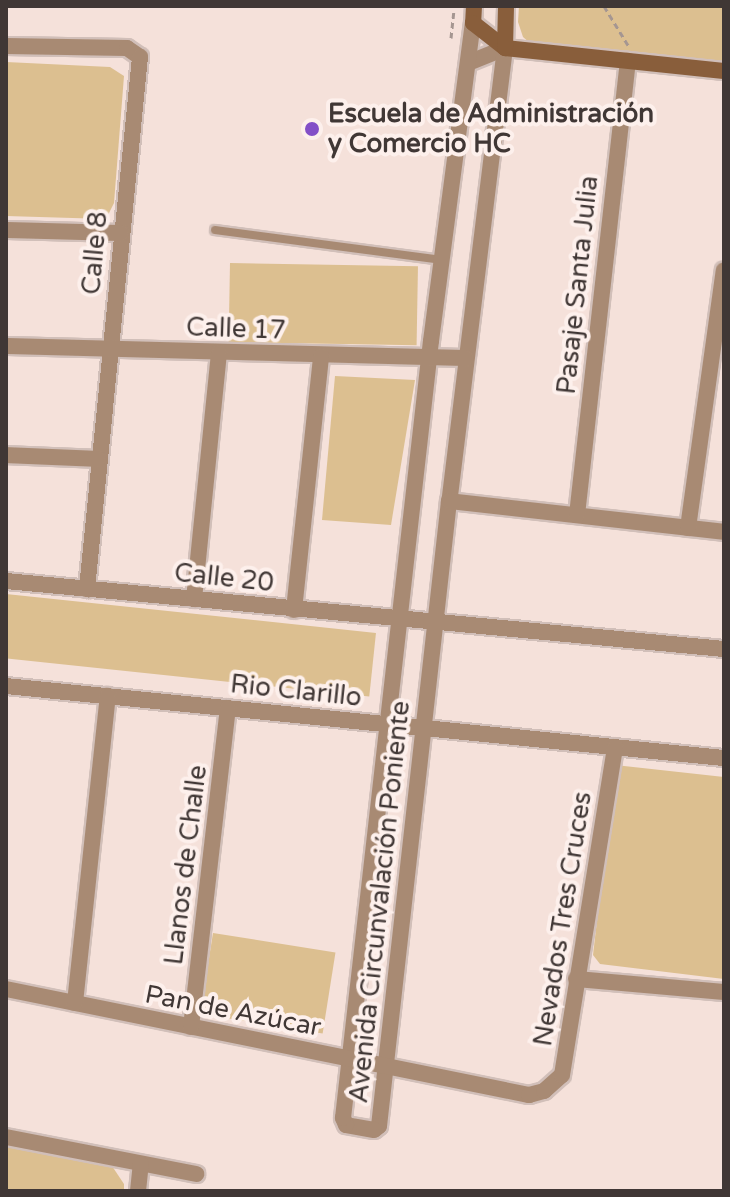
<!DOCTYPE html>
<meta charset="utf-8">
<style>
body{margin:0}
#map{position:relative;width:730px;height:1197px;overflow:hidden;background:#f5e1da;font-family:"Varela Round",sans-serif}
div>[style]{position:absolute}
.green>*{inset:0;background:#dcbf90;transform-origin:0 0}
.path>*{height:3px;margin-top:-1.5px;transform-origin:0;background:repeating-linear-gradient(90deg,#a59691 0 6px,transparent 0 10px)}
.roads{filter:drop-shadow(2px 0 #d1bfb9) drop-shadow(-2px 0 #d1bfb9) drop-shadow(0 2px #d1bfb9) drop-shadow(0 -2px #d1bfb9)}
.lane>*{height:8px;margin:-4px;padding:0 4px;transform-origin:4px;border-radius:4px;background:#a88a73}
.street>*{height:16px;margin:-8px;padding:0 8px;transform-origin:8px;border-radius:8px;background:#a88a73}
.secondary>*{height:16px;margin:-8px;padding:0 8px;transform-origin:8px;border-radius:8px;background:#895e3b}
.dots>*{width:22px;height:22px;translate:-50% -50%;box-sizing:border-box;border:4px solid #fdf0ec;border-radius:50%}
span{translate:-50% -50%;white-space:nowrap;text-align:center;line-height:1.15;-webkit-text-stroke:8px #fdf0ec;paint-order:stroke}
.poi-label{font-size:26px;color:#403735;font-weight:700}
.left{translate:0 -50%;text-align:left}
.street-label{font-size:26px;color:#403735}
.frame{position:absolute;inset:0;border:8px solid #403735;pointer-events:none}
</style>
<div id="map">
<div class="green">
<i style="clip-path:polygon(519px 6px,724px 6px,724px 64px,531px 44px,523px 37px,518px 22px)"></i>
<i style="clip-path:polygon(6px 62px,110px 67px,124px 76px,114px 203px,106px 219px,6px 216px)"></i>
<i style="left:230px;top:263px;width:188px;height:79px;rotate:1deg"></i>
<i style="clip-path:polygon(335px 376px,415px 380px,391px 525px,322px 520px)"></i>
<i style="left:6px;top:594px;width:372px;height:64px;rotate:6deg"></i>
<i style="clip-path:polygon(615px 765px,724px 777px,724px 979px,600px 964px,593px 955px)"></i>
<i style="left:213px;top:933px;width:124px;height:82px;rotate:9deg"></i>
<i style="clip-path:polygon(6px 1146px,112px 1166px,124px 1184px,124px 1191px,6px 1191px)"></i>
</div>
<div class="path">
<i style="left:604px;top:6px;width:46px;rotate:58.4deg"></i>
<i style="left:451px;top:38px;width:28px;rotate:-84deg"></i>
</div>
<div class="roads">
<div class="lane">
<i style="left:215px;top:230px;width:229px;rotate:7.5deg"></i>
</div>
<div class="street">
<i style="left:6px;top:46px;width:121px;rotate:0.9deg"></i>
<i style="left:127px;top:48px;width:16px;rotate:35deg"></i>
<i style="left:140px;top:57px;width:535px;rotate:95.69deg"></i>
<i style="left:468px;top:63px;width:40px;rotate:-22deg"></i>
<i style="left:505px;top:48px;width:456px;rotate:97deg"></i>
<i style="left:449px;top:501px;width:629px;rotate:96.39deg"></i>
<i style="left:379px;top:1126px;width:6px;rotate:141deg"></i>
<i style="left:374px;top:1130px;width:28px;rotate:-170deg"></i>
<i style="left:346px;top:1125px;width:8px;rotate:-113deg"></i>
<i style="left:343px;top:1118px;width:782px;rotate:-83.54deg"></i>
<i style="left:431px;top:341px;width:321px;rotate:-82.5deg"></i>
<i style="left:6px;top:230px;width:115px;rotate:1.5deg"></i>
<i style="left:6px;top:346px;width:460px;rotate:1.5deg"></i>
<i style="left:6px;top:455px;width:92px;rotate:2.5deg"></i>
<i style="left:449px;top:501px;width:277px;rotate:6.4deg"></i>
<i style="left:577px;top:515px;width:457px;rotate:-83.6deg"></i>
<i style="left:688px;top:528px;width:260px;rotate:-82.1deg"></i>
<i style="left:6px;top:581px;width:721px;rotate:5.41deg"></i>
<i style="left:194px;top:599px;width:247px;rotate:-84.2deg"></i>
<i style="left:294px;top:610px;width:255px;rotate:-83.9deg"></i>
<i style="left:6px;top:686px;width:722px;rotate:5.73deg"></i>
<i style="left:576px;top:979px;width:149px;rotate:5deg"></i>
<i style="left:6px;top:989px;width:534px;rotate:11.46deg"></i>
<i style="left:529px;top:1095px;width:16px;rotate:-15deg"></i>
<i style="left:544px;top:1091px;width:24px;rotate:-42deg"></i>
<i style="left:562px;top:1075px;width:332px;rotate:-80.8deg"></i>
<i style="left:75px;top:1003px;width:309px;rotate:-83.9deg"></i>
<i style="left:191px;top:1027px;width:321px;rotate:-83.4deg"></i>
<i style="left:6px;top:1137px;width:194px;rotate:11deg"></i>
<i style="left:138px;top:1191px;width:27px;rotate:-84deg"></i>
</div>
<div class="secondary">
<i style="left:474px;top:6px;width:17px;rotate:93deg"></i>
<i style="left:473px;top:23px;width:41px;rotate:38deg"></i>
<i style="left:505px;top:48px;width:220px;rotate:6deg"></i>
<i style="left:505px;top:48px;width:42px;rotate:-88.6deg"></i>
</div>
</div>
<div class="dots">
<i style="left:312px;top:129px;background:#834fc7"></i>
</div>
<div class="poi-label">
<span class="left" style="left:328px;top:129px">Escuela de Administración<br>y Comercio HC</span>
</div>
<div class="street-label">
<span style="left:95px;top:253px;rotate:-85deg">Calle 8</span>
<span style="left:578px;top:285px;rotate:-84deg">Pasaje Santa Julia</span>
<span style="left:236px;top:329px;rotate:2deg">Calle 17</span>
<span style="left:224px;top:578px;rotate:6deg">Calle 20</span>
<span style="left:296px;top:691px;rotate:6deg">Rio Clarillo</span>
<span style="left:186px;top:865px;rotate:-83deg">Llanos de Challe</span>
<span style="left:380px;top:902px;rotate:-84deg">Avenida Circunvalación Poniente</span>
<span style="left:563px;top:919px;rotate:-81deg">Nevados Tres Cruces</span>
<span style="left:233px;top:1011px;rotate:11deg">Pan de Azúcar</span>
</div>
<div class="frame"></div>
</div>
